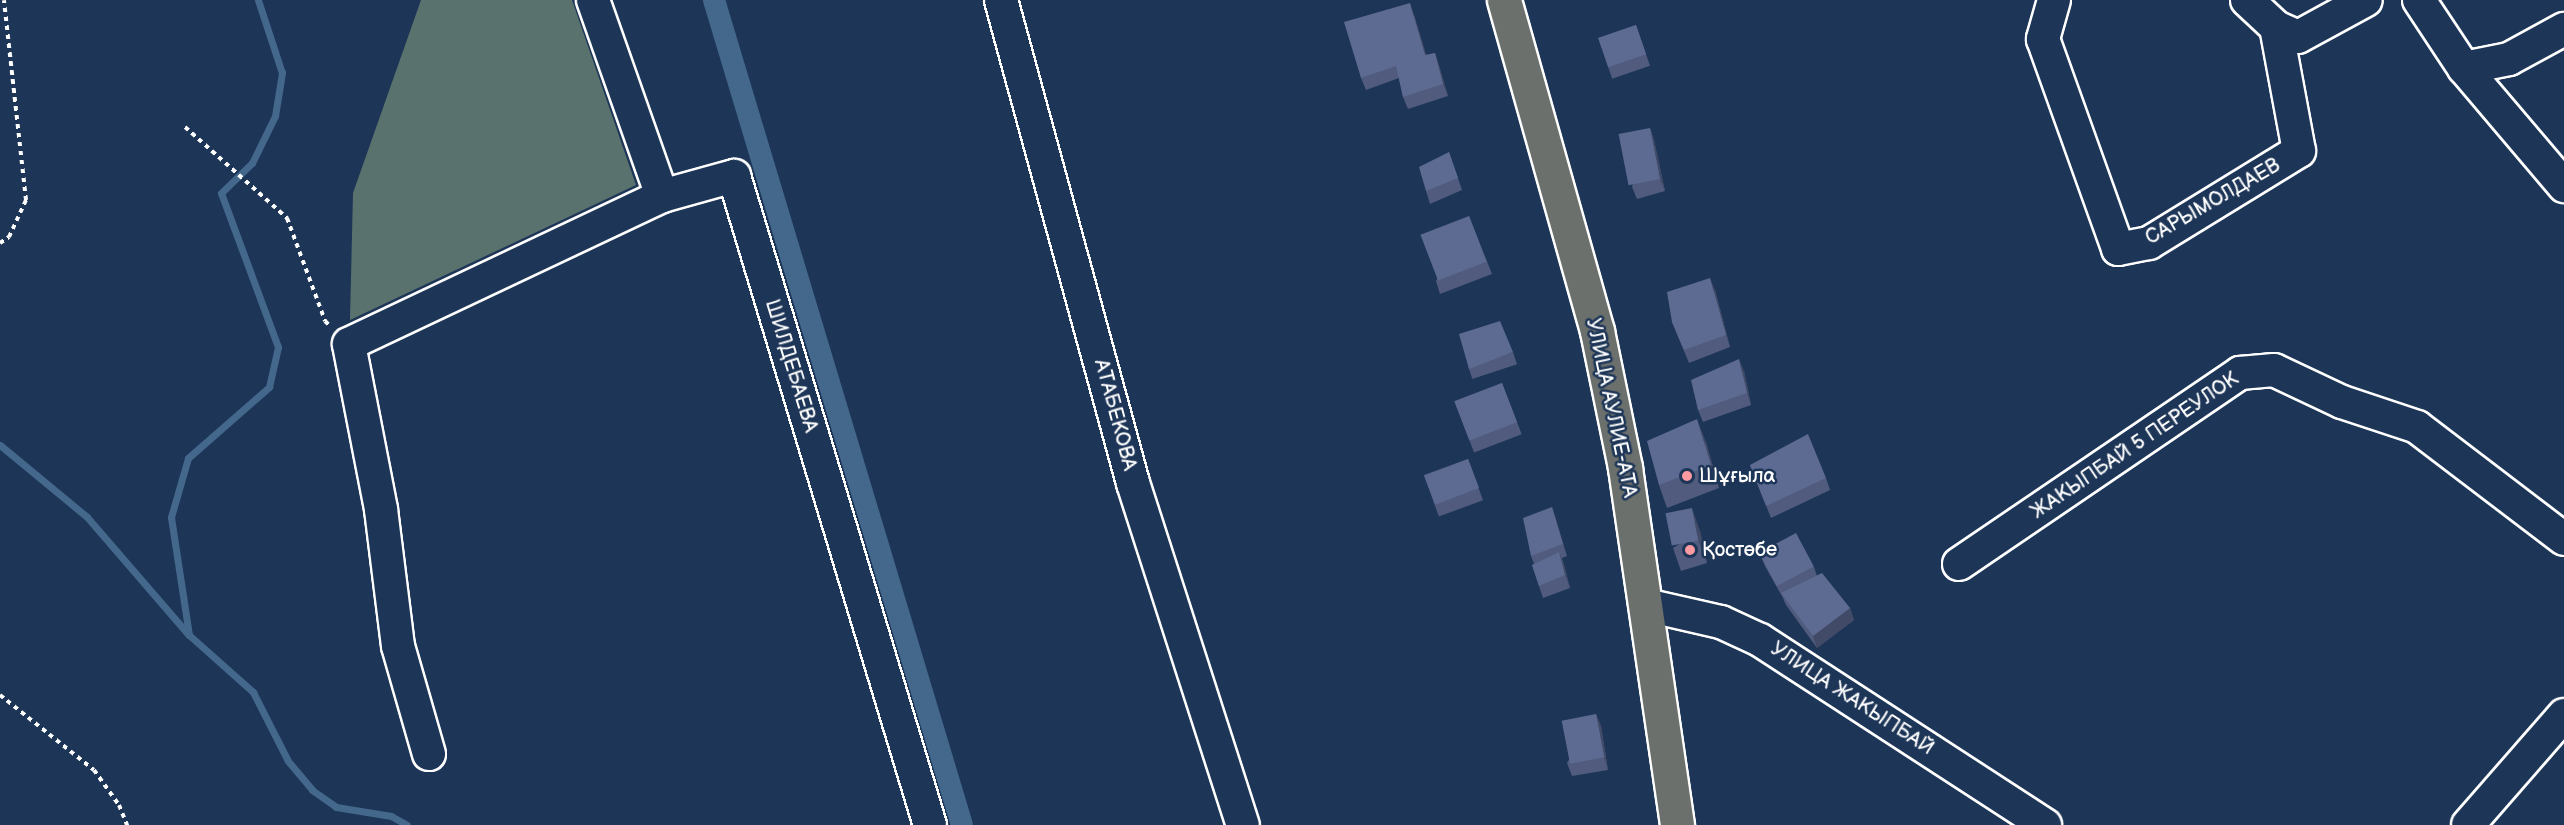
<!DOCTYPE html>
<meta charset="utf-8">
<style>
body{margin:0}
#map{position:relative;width:2564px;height:825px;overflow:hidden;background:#1d3557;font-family:"Balsamiq Sans",sans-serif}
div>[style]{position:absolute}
.green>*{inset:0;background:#5a726e}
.stream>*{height:7px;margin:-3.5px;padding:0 3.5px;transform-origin:3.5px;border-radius:3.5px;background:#44688b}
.canal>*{height:22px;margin:-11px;padding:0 11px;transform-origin:11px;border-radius:11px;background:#44688b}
.path>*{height:4px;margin-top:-2px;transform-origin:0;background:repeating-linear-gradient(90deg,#fff 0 4.5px,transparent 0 9px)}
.roads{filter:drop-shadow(2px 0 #fff) drop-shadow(-2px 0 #fff) drop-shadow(0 2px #fff) drop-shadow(0 -2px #fff)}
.minor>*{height:32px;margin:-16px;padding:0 16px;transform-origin:16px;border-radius:16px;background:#1d3557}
.major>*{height:33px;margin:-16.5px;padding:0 16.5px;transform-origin:16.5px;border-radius:16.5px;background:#6b706d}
.wall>*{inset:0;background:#505b7e;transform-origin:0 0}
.shaded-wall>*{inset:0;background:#414a66}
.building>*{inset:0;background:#5d6a92;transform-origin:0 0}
.dots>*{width:16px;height:16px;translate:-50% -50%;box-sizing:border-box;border:3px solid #1d3557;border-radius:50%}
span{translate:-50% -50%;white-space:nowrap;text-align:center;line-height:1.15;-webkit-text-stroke:5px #1d3557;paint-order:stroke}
.street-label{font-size:20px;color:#fff}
.poi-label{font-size:20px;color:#fff}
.left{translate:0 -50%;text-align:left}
</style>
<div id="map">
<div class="green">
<i style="clip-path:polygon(421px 0,572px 0,636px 185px,350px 320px,353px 193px)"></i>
</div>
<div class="stream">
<i style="left:0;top:445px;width:113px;rotate:39.6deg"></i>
<i style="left:87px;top:517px;width:156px;rotate:49.2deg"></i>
<i style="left:189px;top:635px;width:86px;rotate:41.7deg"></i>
<i style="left:253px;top:692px;width:77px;rotate:63.1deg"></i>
<i style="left:288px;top:761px;width:38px;rotate:50deg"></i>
<i style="left:312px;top:790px;width:29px;rotate:35deg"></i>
<i style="left:336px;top:807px;width:56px;rotate:9.3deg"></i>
<i style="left:391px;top:816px;width:18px;rotate:29deg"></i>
<i style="left:189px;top:635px;width:119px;rotate:-98.7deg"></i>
<i style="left:171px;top:517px;width:61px;rotate:-73.9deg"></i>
<i style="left:188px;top:458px;width:108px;rotate:-41.2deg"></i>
<i style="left:269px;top:387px;width:41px;rotate:-77.3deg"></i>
<i style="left:278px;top:347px;width:164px;rotate:-110.3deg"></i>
<i style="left:221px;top:193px;width:43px;rotate:-44.1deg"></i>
<i style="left:252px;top:163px;width:52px;rotate:-63.9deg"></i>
<i style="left:275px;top:116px;width:44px;rotate:-80.8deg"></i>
<i style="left:282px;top:73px;width:77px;rotate:-108.2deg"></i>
</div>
<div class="canal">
<i style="left:714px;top:0;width:861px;rotate:73.27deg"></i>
</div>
<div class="path">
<i style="left:185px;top:127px;width:137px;rotate:41.7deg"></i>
<i style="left:287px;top:218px;width:110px;rotate:69.7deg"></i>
<i style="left:325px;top:321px;width:8px;rotate:45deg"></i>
<i style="left:0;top:243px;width:11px;rotate:-34deg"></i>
<i style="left:9px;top:237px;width:41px;rotate:-65.3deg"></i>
<i style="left:26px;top:200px;width:201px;rotate:-96.3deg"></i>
<i style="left:0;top:695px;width:120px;rotate:38.6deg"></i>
<i style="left:94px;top:770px;width:43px;rotate:54.5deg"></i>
<i style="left:119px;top:805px;width:22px;rotate:68deg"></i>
</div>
<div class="roads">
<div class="minor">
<i style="left:593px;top:0;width:208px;rotate:70.6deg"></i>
<i style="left:662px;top:196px;width:75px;rotate:-15.5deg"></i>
<i style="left:734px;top:176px;width:678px;rotate:73.2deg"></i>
<i style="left:1001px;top:0;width:501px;rotate:74.71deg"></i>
<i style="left:1133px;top:483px;width:359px;rotate:72.2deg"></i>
<i style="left:2054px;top:0;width:41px;rotate:105.8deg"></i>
<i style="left:2043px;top:39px;width:223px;rotate:70.3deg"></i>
<i style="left:2118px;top:249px;width:32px;rotate:-11deg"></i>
<i style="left:2149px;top:243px;width:176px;rotate:-31.5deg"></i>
<i style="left:2299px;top:151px;width:126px;rotate:-100.5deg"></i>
<i style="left:2247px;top:0;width:40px;rotate:43deg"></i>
<i style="left:2276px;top:27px;width:24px;rotate:24deg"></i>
<i style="left:2298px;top:37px;width:77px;rotate:-28.6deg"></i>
<i style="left:2419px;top:0;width:82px;rotate:56.5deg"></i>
<i style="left:2464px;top:68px;width:155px;rotate:49.7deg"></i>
<i style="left:2464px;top:68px;width:46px;rotate:-11.3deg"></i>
<i style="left:2509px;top:59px;width:63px;rotate:-28.6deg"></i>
<i style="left:1959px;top:564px;width:340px;rotate:-34.2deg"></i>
<i style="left:2240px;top:373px;width:34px;rotate:-5deg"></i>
<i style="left:2274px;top:370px;width:75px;rotate:25.2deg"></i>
<i style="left:2342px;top:402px;width:79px;rotate:18.4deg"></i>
<i style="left:2417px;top:427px;width:185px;rotate:37.3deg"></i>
<i style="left:1646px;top:605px;width:77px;rotate:12.8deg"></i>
<i style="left:1721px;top:622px;width:43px;rotate:24.8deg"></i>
<i style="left:1760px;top:640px;width:340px;rotate:33deg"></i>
<i style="left:429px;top:754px;width:112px;rotate:-106deg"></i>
<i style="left:398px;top:646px;width:138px;rotate:-97.1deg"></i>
<i style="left:381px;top:509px;width:168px;rotate:-101deg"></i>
<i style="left:349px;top:344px;width:346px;rotate:-25.3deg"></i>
<i style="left:2468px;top:825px;width:146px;rotate:-48.9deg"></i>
</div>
<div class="major">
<i style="left:1504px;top:0;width:344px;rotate:74.3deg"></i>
<i style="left:1597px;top:331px;width:140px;rotate:78.4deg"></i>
<i style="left:1625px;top:468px;width:361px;rotate:81.7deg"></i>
</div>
</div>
<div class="wall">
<i style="clip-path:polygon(1414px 15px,1426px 55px,1435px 53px,1448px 96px,1408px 109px,1403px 97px,1399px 78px,1366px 90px,1361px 78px)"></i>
<i style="left:1636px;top:25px;width:43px;height:40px;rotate:71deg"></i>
<i style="clip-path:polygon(1650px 128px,1654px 140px,1665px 191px,1637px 199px,1632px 187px)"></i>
<i style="clip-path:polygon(1449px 152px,1462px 190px,1430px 204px,1426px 191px)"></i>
<i style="clip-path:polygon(1469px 216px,1492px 274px,1440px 294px,1436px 281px)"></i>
<i style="clip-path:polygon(1715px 290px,1730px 347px,1689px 363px,1672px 322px)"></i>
<i style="left:1513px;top:352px;width:13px;height:47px;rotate:72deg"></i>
<i style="clip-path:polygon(1744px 371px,1751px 405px,1703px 422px,1698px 410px)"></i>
<i style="left:1502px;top:383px;width:55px;height:51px;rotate:69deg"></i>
<i style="clip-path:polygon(1706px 442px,1719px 488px,1667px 508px,1659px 485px)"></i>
<i style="left:1468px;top:459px;width:44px;height:47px;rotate:70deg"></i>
<i style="clip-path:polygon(1750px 465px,1826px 478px,1830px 490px,1771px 518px)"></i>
<i style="clip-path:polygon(1552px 507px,1567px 556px,1562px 558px,1570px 588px,1543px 598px,1532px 565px,1534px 564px,1531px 556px)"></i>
<i style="clip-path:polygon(1700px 531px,1707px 563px,1681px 571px,1673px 548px)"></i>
<i style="clip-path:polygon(1760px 554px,1814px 567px,1817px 576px,1850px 608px,1854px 620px,1817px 648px,1786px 605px,1783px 598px,1765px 566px)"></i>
<i style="clip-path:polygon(1596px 714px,1601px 726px,1608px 770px,1572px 776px,1567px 763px)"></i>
</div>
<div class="shaded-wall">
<i style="clip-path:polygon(1410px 3px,1414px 15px,1430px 67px,1425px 55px)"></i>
<i style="clip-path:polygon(1435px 53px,1439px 65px,1448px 96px,1443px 84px)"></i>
<i style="clip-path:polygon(1650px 128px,1654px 140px,1665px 191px,1660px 179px)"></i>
<i style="clip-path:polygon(1710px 278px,1715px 290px,1730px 347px,1726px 335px)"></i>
<i style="clip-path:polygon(1739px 359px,1744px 371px,1751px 405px,1747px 393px)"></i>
<i style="clip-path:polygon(1697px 419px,1706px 442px,1719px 488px,1711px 465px)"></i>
<i style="clip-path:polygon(1552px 507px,1556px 519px,1567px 556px,1563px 544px)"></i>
<i style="clip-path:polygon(1692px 508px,1700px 531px,1707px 563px,1698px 540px)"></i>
<i style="clip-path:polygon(1559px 552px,1564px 564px,1570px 588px,1565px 575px)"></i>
<i style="clip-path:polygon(1850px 608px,1854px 620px,1817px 648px,1813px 636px)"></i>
<i style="clip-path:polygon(1596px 714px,1601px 726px,1608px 770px,1604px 757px)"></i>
</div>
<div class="building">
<i style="clip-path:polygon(1410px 3px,1425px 55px,1435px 53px,1443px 84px,1403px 97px,1396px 66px,1361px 78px,1344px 22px)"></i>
<i style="left:1636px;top:25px;width:31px;height:40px;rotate:71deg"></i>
<i style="left:1650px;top:128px;width:52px;height:32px;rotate:79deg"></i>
<i style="clip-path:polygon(1449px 152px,1458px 178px,1426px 191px,1419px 167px)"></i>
<i style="left:1469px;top:216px;width:49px;height:52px;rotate:69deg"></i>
<i style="clip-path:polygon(1710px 278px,1726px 335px,1684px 350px,1672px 322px,1667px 292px)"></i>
<i style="clip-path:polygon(1500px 321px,1513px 352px,1469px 369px,1459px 334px)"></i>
<i style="clip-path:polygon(1739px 359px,1747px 393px,1698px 410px,1691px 380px)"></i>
<i style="left:1502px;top:383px;width:42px;height:51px;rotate:69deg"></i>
<i style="clip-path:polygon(1697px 419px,1711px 465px,1659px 485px,1647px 441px)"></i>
<i style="clip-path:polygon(1808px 434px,1826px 478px,1766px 506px,1750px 465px)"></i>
<i style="left:1468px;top:459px;width:31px;height:47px;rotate:69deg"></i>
<i style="clip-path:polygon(1552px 507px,1563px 544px,1531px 556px,1523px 518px)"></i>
<i style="left:1692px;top:508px;width:33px;height:27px;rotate:79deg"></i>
<i style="left:1796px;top:533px;width:38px;height:42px;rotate:62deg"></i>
<i style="clip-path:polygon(1559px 552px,1565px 575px,1539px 586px,1532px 565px)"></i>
<i style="clip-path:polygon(1822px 573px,1850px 608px,1813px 636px,1781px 593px)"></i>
<i style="left:1596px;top:714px;width:44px;height:35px;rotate:79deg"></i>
</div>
<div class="dots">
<i style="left:1687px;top:476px;background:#ff9aa2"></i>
<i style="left:1690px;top:550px;background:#ff9aa2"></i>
</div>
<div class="street-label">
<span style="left:2213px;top:202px;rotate:-30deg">САРЫМОЛДАЕВ</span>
<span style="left:791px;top:366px;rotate:73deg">ШИЛДЕБАЕВА</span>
<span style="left:1611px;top:408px;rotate:78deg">УЛИЦА АУЛИЕ-АТА</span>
<span style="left:1115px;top:415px;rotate:75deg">АТАБЕКОВА</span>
<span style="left:2135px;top:446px;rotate:-34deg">ЖАКЫПБАЙ 5 ПЕРЕУЛОК</span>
<span style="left:1852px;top:699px;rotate:33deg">УЛИЦА ЖАКЫПБАЙ</span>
</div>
<div class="poi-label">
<span class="left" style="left:1699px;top:476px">Шұғыла</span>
<span class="left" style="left:1702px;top:550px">Қостөбе</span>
</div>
</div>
